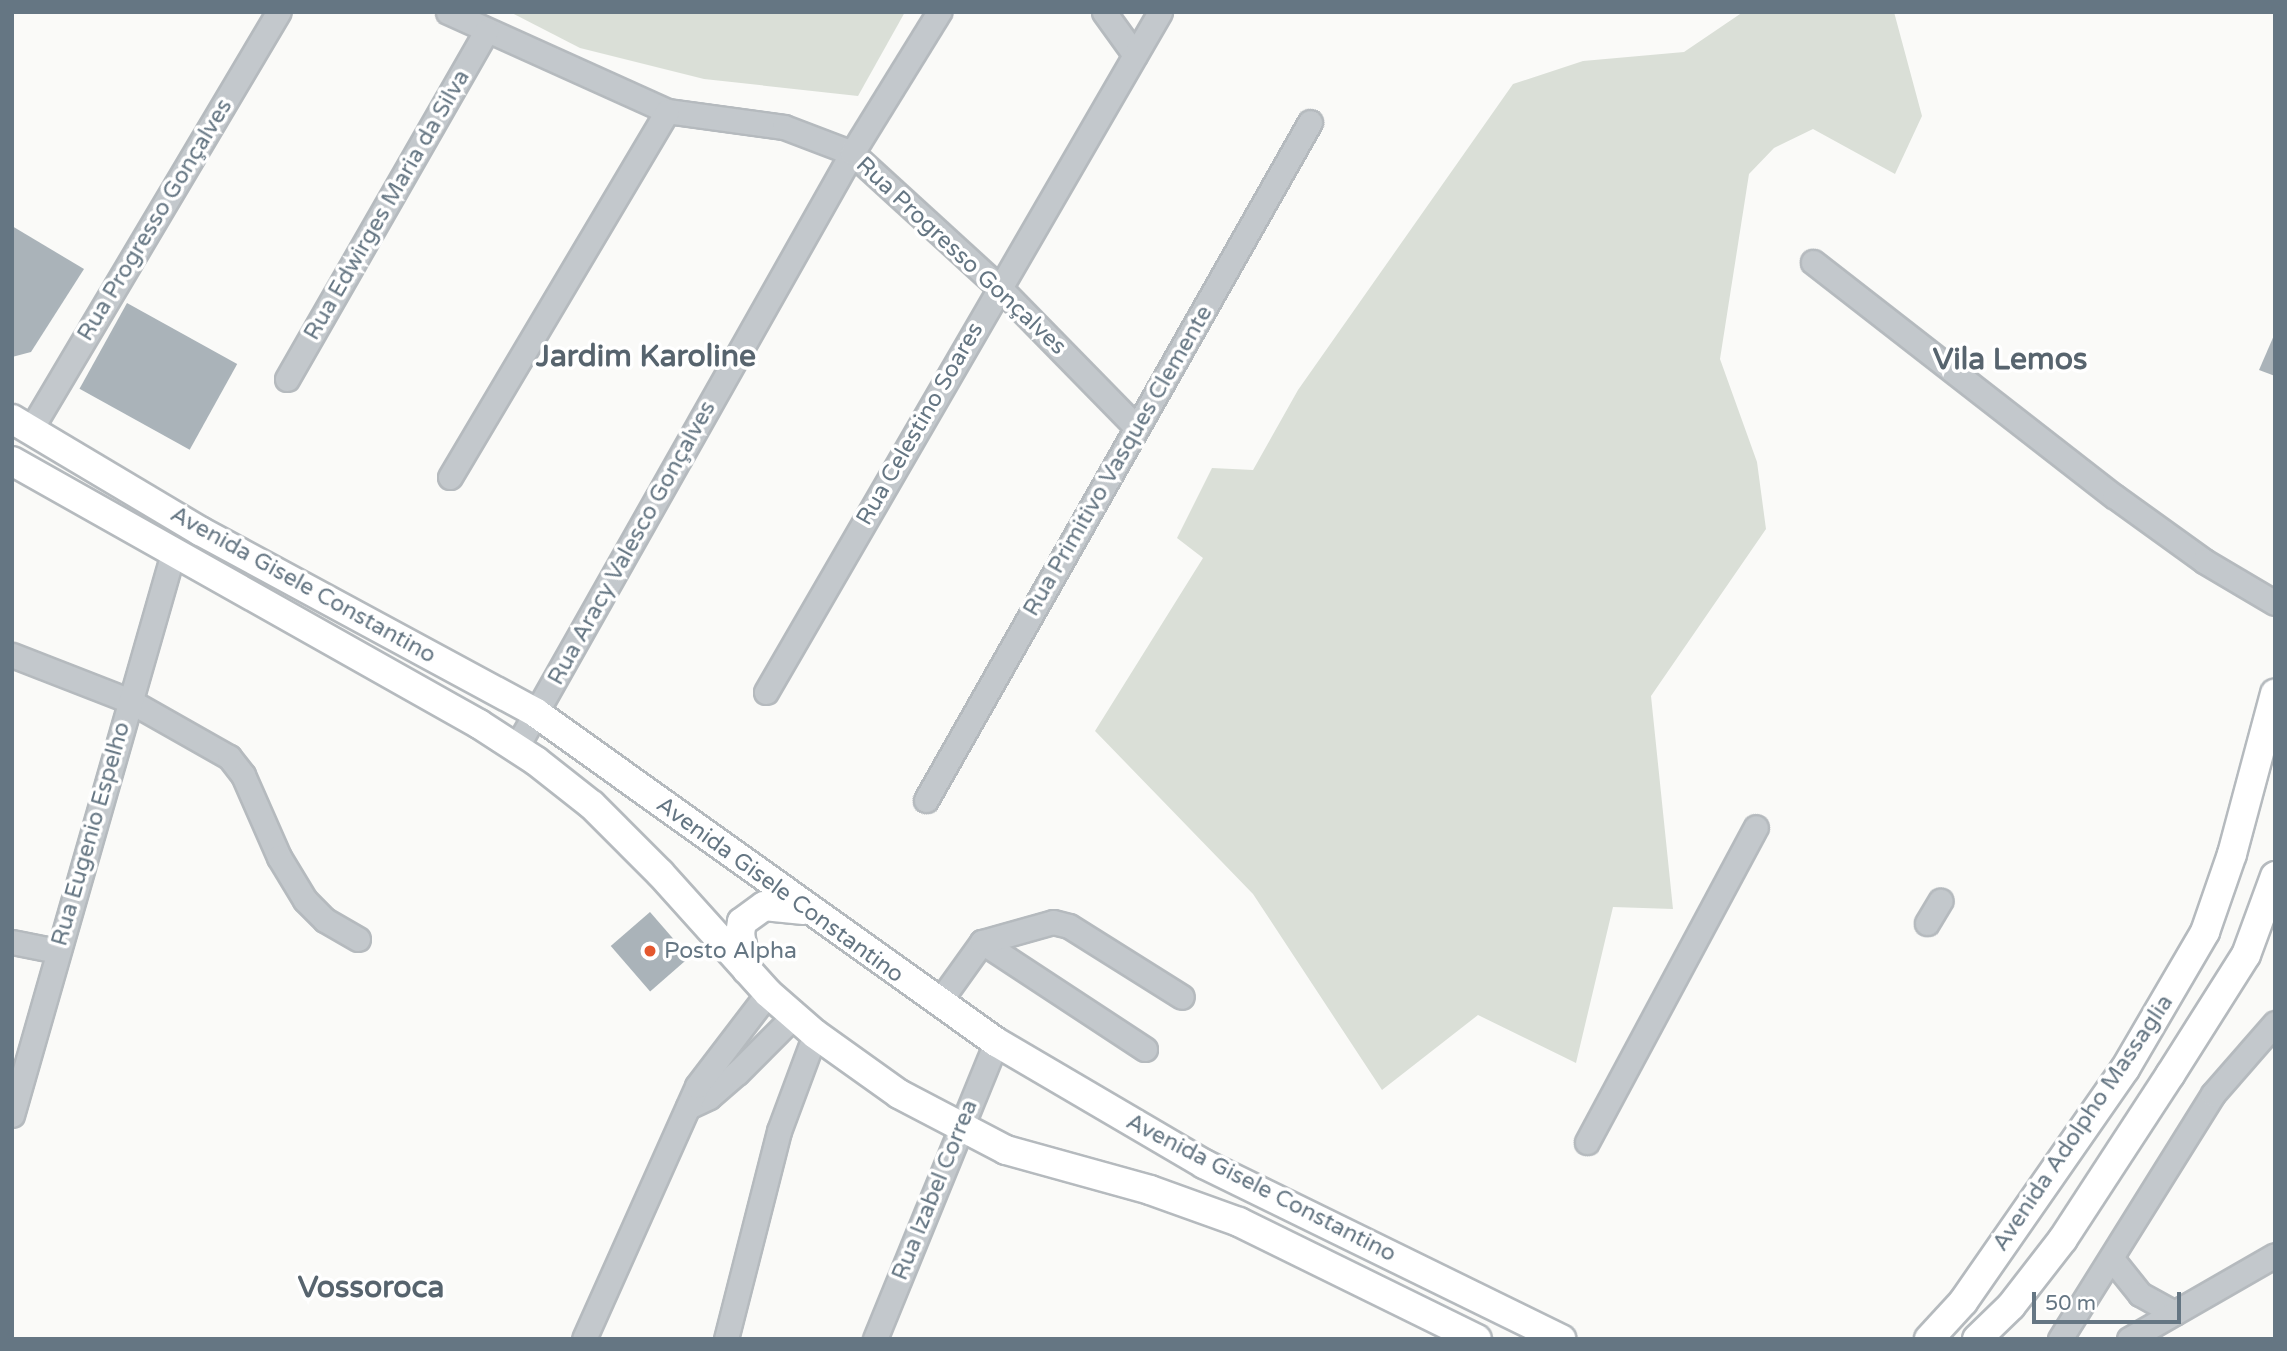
<!DOCTYPE html>
<meta charset="utf-8">
<style>
body{margin:0}
#map{position:relative;width:2287px;height:1351px;overflow:hidden;background:#fafaf8;font-family:"Varela Round",sans-serif}
div>[style]{position:absolute}
.green>*{inset:0;background:#dadfd7}
.building>*{inset:0;background:#aab3b9;transform-origin:0 0}
.roads{filter:drop-shadow(2px 0 #b5babe) drop-shadow(-2px 0 #b5babe) drop-shadow(0 2px #b5babe) drop-shadow(0 -2px #b5babe)}
.minor>*{height:23px;margin:-11.5px;padding:0 11.5px;transform-origin:11.5px;border-radius:11.5px;background:#c3c8cc}
.major>*{height:28px;margin:-14px;padding:0 14px;transform-origin:14px;border-radius:14px;background:#fff}
.dots>*{width:19px;height:19px;translate:-50% -50%;box-sizing:border-box;border:4px solid #fff;border-radius:50%}
span{translate:-50% -50%;white-space:nowrap;text-align:center;line-height:1.15;-webkit-text-stroke:7px #fff;paint-order:stroke}
.street-label{font-size:23px;color:#657683}
.poi-label{font-size:23px;color:#657683}
.left{translate:0 -50%;text-align:left}
.district-label{font-size:30px;color:#57646e;font-weight:700}
.frame{position:absolute;inset:0;border:14px solid #657683;pointer-events:none}
.scale{position:absolute;left:2032px;top:1292px;width:149px;height:32px;box-sizing:border-box;border:4px solid #657683;border-top:0;padding-left:9px;font-size:21px;line-height:24px;white-space:nowrap;color:#657683;-webkit-text-stroke:5px #fff;paint-order:stroke}
</style>
<div id="map">
<div class="green">
<i style="clip-path:polygon(510px 12px,905px 12px,858px 96px,704px 79px,580px 48px)"></i>
<i style="clip-path:polygon(1743px 12px,1894px 12px,1922px 116px,1895px 174px,1813px 129px,1774px 148px,1749px 174px,1720px 359px,1757px 462px,1766px 529px,1651px 696px,1673px 909px,1613px 907px,1576px 1063px,1478px 1015px,1382px 1090px,1253px 894px,1095px 731px,1203px 558px,1177px 538px,1212px 468px,1253px 470px,1298px 390px,1513px 84px,1583px 61px,1684px 52px)"></i>
</div>
<div class="building">
<i style="clip-path:polygon(12px 226px,84px 269px,31px 352px,12px 357px)"></i>
<i style="left:127px;top:303px;width:126px;height:98px;rotate:29deg"></i>
<i style="clip-path:polygon(2275px 333px,2275px 376px,2259px 370px)"></i>
<i style="left:650px;top:912px;width:60px;height:52px;rotate:49deg"></i>
</div>
<div class="roads">
<div class="minor">
<i style="left:448px;top:12px;width:240px;rotate:24.3deg"></i>
<i style="left:667px;top:111px;width:118px;rotate:7.8deg"></i>
<i style="left:784px;top:127px;width:73px;rotate:20.9deg"></i>
<i style="left:852px;top:153px;width:199px;rotate:42.4deg"></i>
<i style="left:999px;top:287px;width:196px;rotate:45.6deg"></i>
<i style="left:1104px;top:12px;width:53px;rotate:54.2deg"></i>
<i style="left:1813px;top:262px;width:381px;rotate:37.9deg"></i>
<i style="left:2114px;top:496px;width:111px;rotate:35.8deg"></i>
<i style="left:2204px;top:561px;width:82px;rotate:30.6deg"></i>
<i style="left:287px;top:379px;width:401px;rotate:-60.2deg"></i>
<i style="left:31px;top:429px;width:485px;rotate:-59.3deg"></i>
<i style="left:450px;top:477px;width:425px;rotate:-59.3deg"></i>
<i style="left:12px;top:655px;width:127px;rotate:21.3deg"></i>
<i style="left:130px;top:701px;width:114px;rotate:29.5deg"></i>
<i style="left:229px;top:757px;width:23px;rotate:52deg"></i>
<i style="left:243px;top:775px;width:90px;rotate:66.3deg"></i>
<i style="left:279px;top:857px;width:50px;rotate:58.8deg"></i>
<i style="left:305px;top:900px;width:28px;rotate:45deg"></i>
<i style="left:325px;top:920px;width:38px;rotate:30deg"></i>
<i style="left:766px;top:692px;width:786px;rotate:-59.91deg"></i>
<i style="left:516px;top:748px;width:683px;rotate:-60.55deg"></i>
<i style="left:852px;top:153px;width:166px;rotate:-58.3deg"></i>
<i style="left:926px;top:800px;width:779px;rotate:-60.47deg"></i>
<i style="left:1927px;top:923px;width:26px;rotate:-59deg"></i>
<i style="left:12px;top:942px;width:46px;rotate:11.3deg"></i>
<i style="left:982px;top:942px;width:195px;rotate:33.3deg"></i>
<i style="left:939px;top:1002px;width:74px;rotate:-54.4deg"></i>
<i style="left:982px;top:942px;width:74px;rotate:-15.7deg"></i>
<i style="left:1053px;top:922px;width:16px;rotate:14deg"></i>
<i style="left:1069px;top:926px;width:133px;rotate:32.1deg"></i>
<i style="left:688px;top:1107px;width:23px;rotate:-25deg"></i>
<i style="left:709px;top:1097px;width:37px;rotate:-41deg"></i>
<i style="left:737px;top:1073px;width:81px;rotate:-45deg"></i>
<i style="left:12px;top:1115px;width:585px;rotate:-74.01deg"></i>
<i style="left:1587px;top:1142px;width:357px;rotate:-61.8deg"></i>
<i style="left:2112px;top:1259px;width:45px;rotate:51.3deg"></i>
<i style="left:2140px;top:1294px;width:39px;rotate:29deg"></i>
<i style="left:584px;top:1339px;width:277px;rotate:-65.9deg"></i>
<i style="left:697px;top:1086px;width:117px;rotate:-52.6deg"></i>
<i style="left:726px;top:1339px;width:215px;rotate:-75.7deg"></i>
<i style="left:779px;top:1131px;width:103px;rotate:-69.6deg"></i>
<i style="left:875px;top:1339px;width:321px;rotate:-67.8deg"></i>
<i style="left:2060px;top:1339px;width:289px;rotate:-58deg"></i>
<i style="left:2213px;top:1094px;width:94px;rotate:-48.9deg"></i>
<i style="left:2129px;top:1339px;width:168px;rotate:-29.9deg"></i>
</div>
<div class="major">
<i style="left:12px;top:419px;width:219px;rotate:30.8deg"></i>
<i style="left:200px;top:531px;width:382px;rotate:28.4deg"></i>
<i style="left:536px;top:713px;width:566px;rotate:35.57deg"></i>
<i style="left:996px;top:1042px;width:241px;rotate:30.4deg"></i>
<i style="left:1204px;top:1164px;width:398px;rotate:26.1deg"></i>
<i style="left:12px;top:461px;width:536px;rotate:29.39deg"></i>
<i style="left:479px;top:724px;width:68px;rotate:33deg"></i>
<i style="left:536px;top:761px;width:71px;rotate:38.2deg"></i>
<i style="left:592px;top:805px;width:96px;rotate:45deg"></i>
<i style="left:660px;top:873px;width:161px;rotate:48deg"></i>
<i style="left:768px;top:993px;width:62px;rotate:41.1deg"></i>
<i style="left:815px;top:1034px;width:103px;rotate:35.5deg"></i>
<i style="left:899px;top:1094px;width:121px;rotate:27.6deg"></i>
<i style="left:1006px;top:1150px;width:149px;rotate:15.5deg"></i>
<i style="left:1150px;top:1190px;width:95px;rotate:19.8deg"></i>
<i style="left:1239px;top:1222px;width:265px;rotate:26.2deg"></i>
<i style="left:747px;top:970px;width:37px;rotate:-101deg"></i>
<i style="left:740px;top:934px;width:12px;rotate:-81deg"></i>
<i style="left:742px;top:922px;width:27px;rotate:-36deg"></i>
<i style="left:764px;top:906px;width:40px;rotate:5.7deg"></i>
<i style="left:1929px;top:1339px;width:50px;rotate:-47.4deg"></i>
<i style="left:1963px;top:1302px;width:284px;rotate:-55.2deg"></i>
<i style="left:2125px;top:1069px;width:159px;rotate:-59.7deg"></i>
<i style="left:2205px;top:932px;width:83px;rotate:-70.9deg"></i>
<i style="left:2232px;top:854px;width:166px;rotate:-75deg"></i>
<i style="left:1977px;top:1339px;width:47px;rotate:-44.1deg"></i>
<i style="left:2011px;top:1306px;width:85px;rotate:-52.2deg"></i>
<i style="left:2063px;top:1239px;width:196px;rotate:-56.9deg"></i>
<i style="left:2170px;top:1075px;width:142px;rotate:-57.7deg"></i>
<i style="left:2246px;top:955px;width:84px;rotate:-69.8deg"></i>
</div>
</div>
<div class="dots">
<i style="left:650px;top:951px;background:#e4572e"></i>
</div>
<div class="street-label">
<span style="left:387px;top:205px;rotate:-60deg">Rua Edwirges Maria da Silva</span>
<span style="left:155px;top:220px;rotate:-59deg">Rua Progresso Gonçalves</span>
<span style="left:961px;top:256px;rotate:43deg">Rua Progresso Gonçalves</span>
<span style="left:920px;top:424px;rotate:-60deg">Rua Celestino Soares</span>
<span style="left:1118px;top:461px;rotate:-60deg">Rua Primitivo Vasques Clemente</span>
<span style="left:632px;top:543px;rotate:-61deg">Rua Aracy Valesco Gonçalves</span>
<span style="left:303px;top:585px;rotate:29deg">Avenida Gisele Constantino</span>
<span style="left:91px;top:834px;rotate:-74deg">Rua Eugenio Espelho</span>
<span style="left:780px;top:890px;rotate:36deg">Avenida Gisele Constantino</span>
<span style="left:2083px;top:1123px;rotate:-56deg">Avenida Adolpho Massaglia</span>
<span style="left:1261px;top:1188px;rotate:27deg">Avenida Gisele Constantino</span>
<span style="left:935px;top:1190px;rotate:-68deg">Rua Izabel Correa</span>
</div>
<div class="poi-label">
<span class="left" style="left:664px;top:951px">Posto Alpha</span>
</div>
<div class="district-label">
<span style="left:646px;top:357px">Jardim Karoline</span>
<span style="left:2010px;top:360px">Vila Lemos</span>
<span style="left:371px;top:1288px">Vossoroca</span>
</div>
<div class="frame"></div>
<div class="scale">50 m</div>
</div>
